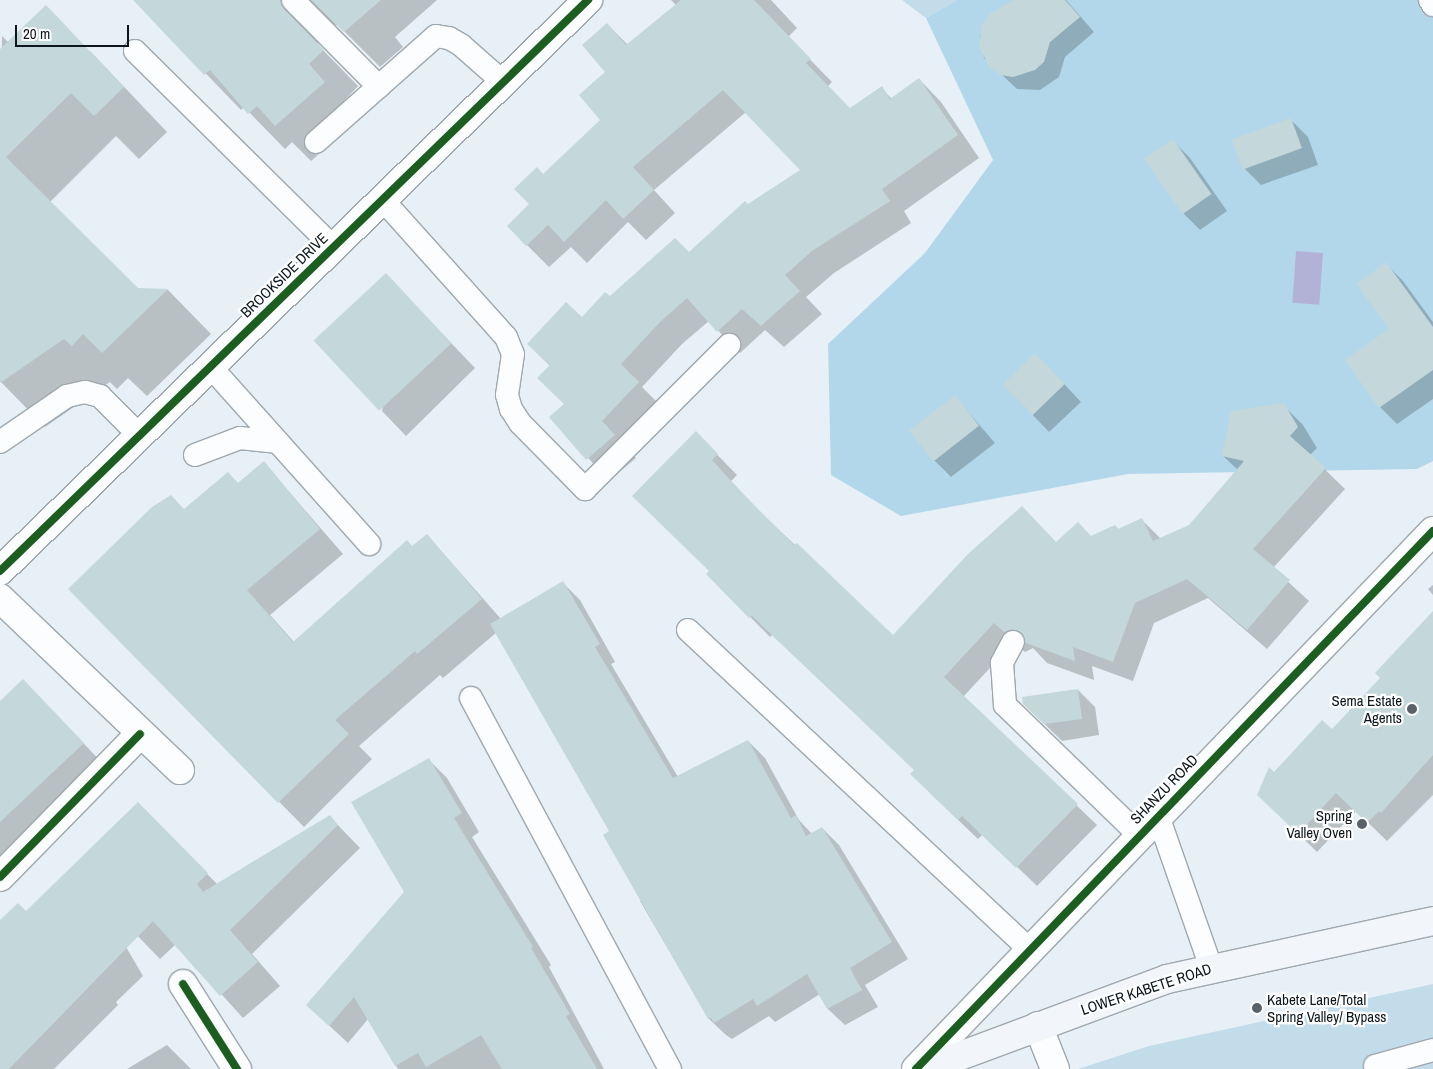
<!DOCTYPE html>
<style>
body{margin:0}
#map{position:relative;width:1433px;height:1069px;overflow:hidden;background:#e6f0f6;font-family:"Archivo Narrow",sans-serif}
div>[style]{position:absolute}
.green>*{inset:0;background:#c3dce9}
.forest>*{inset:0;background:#b3d7ea}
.water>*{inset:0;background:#b2b2d6;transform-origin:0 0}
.shadow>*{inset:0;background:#0003}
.building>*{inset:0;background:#c4d7da;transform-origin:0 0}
.roads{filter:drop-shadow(1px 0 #9fa8ae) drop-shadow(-1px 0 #9fa8ae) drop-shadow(0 1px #9fa8ae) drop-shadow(0 -1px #9fa8ae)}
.service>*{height:22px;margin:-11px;padding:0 11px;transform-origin:11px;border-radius:11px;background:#fbfdfe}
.minor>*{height:28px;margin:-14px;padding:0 14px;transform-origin:14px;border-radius:14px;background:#fbfdfe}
.tertiary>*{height:28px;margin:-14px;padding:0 14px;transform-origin:14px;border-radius:14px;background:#fbfdfe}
.secondary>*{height:28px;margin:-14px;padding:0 14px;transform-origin:14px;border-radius:14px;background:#f2f5f9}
.cycleway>*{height:8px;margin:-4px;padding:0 4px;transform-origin:4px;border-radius:4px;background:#1b5e20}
.dots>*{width:14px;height:14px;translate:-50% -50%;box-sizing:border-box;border:2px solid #fff;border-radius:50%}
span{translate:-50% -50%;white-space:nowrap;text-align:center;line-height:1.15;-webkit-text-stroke:4.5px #fff;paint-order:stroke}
.street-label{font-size:15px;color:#0c161c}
.poi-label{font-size:15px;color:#0c161c}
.right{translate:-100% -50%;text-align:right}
.left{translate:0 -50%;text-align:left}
.scale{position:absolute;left:15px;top:25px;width:114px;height:22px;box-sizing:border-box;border:2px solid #0c161c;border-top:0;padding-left:6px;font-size:15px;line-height:18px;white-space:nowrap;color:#0c161c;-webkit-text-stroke:4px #fff;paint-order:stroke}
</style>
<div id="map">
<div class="green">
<i style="clip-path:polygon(902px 0,957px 0,926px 18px)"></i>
<i style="clip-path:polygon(1433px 984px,1433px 1069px,1078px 1069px,1149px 1046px)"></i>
</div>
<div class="forest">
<i style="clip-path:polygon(957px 0,1433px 0,1433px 461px,1417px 469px,1128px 474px,901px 516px,831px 475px,828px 344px,925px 253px,993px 160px,926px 18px)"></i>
</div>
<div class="water">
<i style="left:1296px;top:251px;width:27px;height:52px;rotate:4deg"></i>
</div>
<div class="shadow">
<i style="clip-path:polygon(135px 0,437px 0,395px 37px,403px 47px,380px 67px,339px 26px,327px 22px,315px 33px,319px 46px,358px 86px,344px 101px,360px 118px,311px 161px,292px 142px,285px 149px,244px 107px,241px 110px)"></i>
<i style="clip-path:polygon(671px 0,771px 0,797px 28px,788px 37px,832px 82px,828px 86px,850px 110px,881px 88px,892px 99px,919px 79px,941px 102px,979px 158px,904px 211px,911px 223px,834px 273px,806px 297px,822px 314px,784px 347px,765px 330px,740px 353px,709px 321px,682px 344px,642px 387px,660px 405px,623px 444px,636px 458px,609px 481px,551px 417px,565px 405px,550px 366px,528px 344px,582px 319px,610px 298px,689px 253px,748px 205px,802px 170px,746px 112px,654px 190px,675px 213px,646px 240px,628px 222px,587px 263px,571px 247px,549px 267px,508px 226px,531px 204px,543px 175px,602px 120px,607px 72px,607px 24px,628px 45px,676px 5px)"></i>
<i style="clip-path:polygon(1015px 0,1066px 0,1094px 32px,1065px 57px,1059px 77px,1040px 90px,1017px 89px,984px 58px,980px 36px,991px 15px)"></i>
<i style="clip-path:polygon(2px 36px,9px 43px,90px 51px,167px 132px,139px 159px,116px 136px,50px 202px,137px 289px,168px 290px,211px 334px,147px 396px,128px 378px,117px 389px,110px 382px,45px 427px,0 381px)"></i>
<i style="clip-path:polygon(1291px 120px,1308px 137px,1318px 165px,1261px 185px,1244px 168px)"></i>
<i style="clip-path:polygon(1173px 141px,1190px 158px,1227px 211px,1200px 230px,1183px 213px)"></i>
<i style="clip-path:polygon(1386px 264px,1403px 281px,1433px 322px,1433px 399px,1397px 424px,1380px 407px,1391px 329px)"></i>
<i style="clip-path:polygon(410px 300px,475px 368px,406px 436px,382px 411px)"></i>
<i style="clip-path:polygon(1052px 371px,1081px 402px,1049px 432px,1003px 384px)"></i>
<i style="clip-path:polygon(955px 397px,995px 443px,951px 477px,934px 460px)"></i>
<i style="clip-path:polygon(1283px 405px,1303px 425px,1317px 448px,1310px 455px,1345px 489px,1273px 568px,1309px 601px,1267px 649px,1208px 598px,1154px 623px,1133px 681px,1092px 666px,1094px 680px,1047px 663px,1033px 648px,1025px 652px,1014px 642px,963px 697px,1097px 825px,1037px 886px,983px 834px,978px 839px,931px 794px,915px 770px,772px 635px,770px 637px,708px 574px,711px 571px,696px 433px,737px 475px,731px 481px,761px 513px,893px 637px,1057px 543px,1091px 537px,1115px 526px,1119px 530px,1142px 520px,1161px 539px,1190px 526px,1238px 470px,1223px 456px)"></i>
<i style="clip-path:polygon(264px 463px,343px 554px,270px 615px,294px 642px,427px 535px,501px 619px,563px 583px,580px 600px,615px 662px,611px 664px,678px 777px,748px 741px,765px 758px,799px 820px,812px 834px,822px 828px,839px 845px,908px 959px,865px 985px,878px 1007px,845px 1025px,828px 1009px,820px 994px,775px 1022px,769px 1016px,732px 1039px,726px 1035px,709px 1019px,640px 901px,643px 900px,611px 831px,497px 632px,443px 678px,440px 675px,359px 746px,372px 759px,304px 827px,70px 589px,184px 510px,238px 484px)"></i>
<i style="clip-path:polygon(1433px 585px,1433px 595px,1428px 589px)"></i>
<i style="clip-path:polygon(1433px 615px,1433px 795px,1387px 841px,1356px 811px,1317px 852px,1278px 814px,1274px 773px,1332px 731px,1381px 678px)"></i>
<i style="clip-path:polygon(1078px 690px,1095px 707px,1099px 735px,1062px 741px,1024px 704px)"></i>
<i style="clip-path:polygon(0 703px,48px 706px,108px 769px,0 872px)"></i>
<i style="clip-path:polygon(429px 760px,447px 778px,479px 832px,472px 837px,551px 965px,549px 967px,604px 1069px,398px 1069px,368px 1019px,348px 1043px,307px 1005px,406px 892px)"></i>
<i style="clip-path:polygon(138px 804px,218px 885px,330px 817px,360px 848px,252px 954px,280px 986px,243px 1018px,176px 944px,160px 959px,129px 927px,119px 935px,143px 976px,116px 1002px,118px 1005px,54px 1069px,0 1069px,0 922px,26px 913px)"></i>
<i style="clip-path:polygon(167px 1045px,191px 1069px,127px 1069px)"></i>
</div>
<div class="building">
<i style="clip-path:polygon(133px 0,280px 0,284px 9px,324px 50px,309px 64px,325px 82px,275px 126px,257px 106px,248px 114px,210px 70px,204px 75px)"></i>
<i style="clip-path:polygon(311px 0,381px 0,344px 32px)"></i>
<i style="clip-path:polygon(681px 0,754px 0,811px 59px,806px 63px,850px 108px,882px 86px,890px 99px,919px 78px,958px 135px,882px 189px,890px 201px,812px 251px,785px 275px,800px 291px,761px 326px,742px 309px,717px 332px,687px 298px,660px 322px,621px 364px,639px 382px,602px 421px,615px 435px,586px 460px,549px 417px,564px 404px,537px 378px,550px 365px,527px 344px,566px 302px,582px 317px,605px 292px,610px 296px,675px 238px,689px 252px,745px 201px,748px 204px,800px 170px,723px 90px,633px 167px,654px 190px,623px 219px,606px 200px,564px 242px,548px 225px,526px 246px,507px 226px,529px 204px,514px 189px,537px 167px,543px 174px,600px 120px,579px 95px,605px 72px,582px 45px,607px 23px,626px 45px)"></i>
<i style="clip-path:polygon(1013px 0,1065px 0,1080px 17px,1050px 42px,1044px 62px,1035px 70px,1013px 77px,1001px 75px,990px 68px,979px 47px,982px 24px,990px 14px)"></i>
<i style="clip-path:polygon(46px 5px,124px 87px,94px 116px,71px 93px,6px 157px,138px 288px,168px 289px,102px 353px,83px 334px,72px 346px,64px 339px,0 383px,0 49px)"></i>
<i style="left:1291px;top:118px;width:32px;height:63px;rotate:70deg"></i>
<i style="left:1173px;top:139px;width:67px;height:35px;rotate:55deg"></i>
<i style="clip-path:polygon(1386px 262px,1433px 327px,1433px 370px,1379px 408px,1345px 360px,1389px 329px,1357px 284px)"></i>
<i style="left:386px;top:273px;width:96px;height:99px;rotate:47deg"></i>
<i style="left:1035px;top:353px;width:43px;height:45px;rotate:46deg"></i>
<i style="left:955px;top:395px;width:39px;height:58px;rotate:52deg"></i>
<i style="clip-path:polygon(1284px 403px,1298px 427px,1290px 436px,1326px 468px,1253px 549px,1290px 580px,1247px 630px,1187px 579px,1135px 603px,1113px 662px,1073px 647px,1075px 661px,1026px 643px,1019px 631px,1012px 629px,1004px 632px,994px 623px,944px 677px,1078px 804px,1016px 868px,962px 816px,958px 820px,910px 774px,914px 770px,752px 616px,749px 618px,706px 574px,709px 571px,632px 496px,696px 431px,718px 454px,712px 460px,741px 492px,794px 545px,797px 543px,893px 635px,968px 554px,1022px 506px,1056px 542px,1078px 522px,1091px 536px,1115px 525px,1118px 529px,1142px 518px,1153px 541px,1189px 525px,1244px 461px,1222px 456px,1231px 411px)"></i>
<i style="clip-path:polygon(264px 461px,320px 529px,247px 590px,293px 642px,407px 540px,412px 546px,427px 534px,482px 599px,417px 654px,415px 651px,335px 720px,349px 734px,278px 803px,68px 589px,152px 507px,171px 495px,184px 509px,228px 472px,238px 483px)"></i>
<i style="clip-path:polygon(563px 581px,600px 644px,595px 647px,673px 778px,748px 740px,791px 818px,796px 815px,806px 836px,822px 827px,892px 942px,850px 968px,862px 990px,827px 1009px,807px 974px,757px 1006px,753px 999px,714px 1023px,711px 1018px,708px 1019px,603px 835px,609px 831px,490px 624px)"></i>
<i style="clip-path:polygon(1433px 611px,1433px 755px,1381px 813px,1379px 811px,1367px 823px,1336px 793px,1298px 834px,1257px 795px,1269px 767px,1274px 772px,1322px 720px,1332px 729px,1380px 678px,1375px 673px)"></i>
<i style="clip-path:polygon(23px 679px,84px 743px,0 822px,0 701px)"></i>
<i style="clip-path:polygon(1078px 689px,1082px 719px,1044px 724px,1023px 704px,1022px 697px)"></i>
<i style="clip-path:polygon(429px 758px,462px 813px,454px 818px,533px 947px,531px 948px,570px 1014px,566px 1016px,597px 1069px,502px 1069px,481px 1035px,426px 1067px,418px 1053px,395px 1066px,354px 997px,329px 1026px,306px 1005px,404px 892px,351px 802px)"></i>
<i style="clip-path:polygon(138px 802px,208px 873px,197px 884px,203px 892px,330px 815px,338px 825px,230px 930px,258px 962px,220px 996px,153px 921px,9px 1069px,0 1069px,0 920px,18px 903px,26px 911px)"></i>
</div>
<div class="roads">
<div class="service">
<i style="left:293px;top:0;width:122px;rotate:45.3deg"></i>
<i style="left:1430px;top:0;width:6px;rotate:59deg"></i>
<i style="left:135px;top:51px;width:279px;rotate:44.7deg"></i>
<i style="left:316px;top:142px;width:160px;rotate:-41.5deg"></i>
<i style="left:436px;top:36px;width:13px;rotate:9deg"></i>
<i style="left:449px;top:38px;width:14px;rotate:30deg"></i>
<i style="left:461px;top:45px;width:56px;rotate:41.4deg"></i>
<i style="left:382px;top:199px;width:186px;rotate:48.1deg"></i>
<i style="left:506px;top:337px;width:18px;rotate:68deg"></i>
<i style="left:513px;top:354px;width:41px;rotate:98.3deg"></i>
<i style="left:507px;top:395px;width:15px;rotate:74deg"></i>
<i style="left:511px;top:409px;width:17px;rotate:57deg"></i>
<i style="left:520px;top:423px;width:93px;rotate:45.4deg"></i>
<i style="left:585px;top:489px;width:204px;rotate:-45deg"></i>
<i style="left:210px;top:366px;width:239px;rotate:48.2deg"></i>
<i style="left:0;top:442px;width:81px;rotate:-34.5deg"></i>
<i style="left:67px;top:396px;width:18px;rotate:-13deg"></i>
<i style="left:85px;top:392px;width:16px;rotate:15deg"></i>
<i style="left:100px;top:396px;width:55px;rotate:45deg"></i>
<i style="left:195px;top:455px;width:48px;rotate:-20.7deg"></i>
<i style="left:240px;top:438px;width:38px;rotate:6deg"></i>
<i style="left:688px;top:630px;width:467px;rotate:43.1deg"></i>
<i style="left:1013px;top:642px;width:24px;rotate:118deg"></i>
<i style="left:1002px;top:663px;width:42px;rotate:85.9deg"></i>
<i style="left:1005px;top:705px;width:187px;rotate:44.1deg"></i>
<i style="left:471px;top:698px;width:421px;rotate:61.8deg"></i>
<i style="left:1158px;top:816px;width:160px;rotate:70.7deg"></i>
<i style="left:1375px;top:1066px;width:60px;rotate:-15.4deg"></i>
</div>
<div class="minor">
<i style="left:0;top:598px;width:249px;rotate:43.7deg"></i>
<i style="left:0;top:877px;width:200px;rotate:-45.6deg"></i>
<i style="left:183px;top:984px;width:101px;rotate:57.6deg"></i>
<i style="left:1038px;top:1026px;width:46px;rotate:68.4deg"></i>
<i style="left:916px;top:1069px;width:746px;rotate:-46.14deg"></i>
</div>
<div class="tertiary">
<i style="left:0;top:571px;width:820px;rotate:-44.16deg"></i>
</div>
<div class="secondary">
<i style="left:925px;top:1069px;width:258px;rotate:-20.4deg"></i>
<i style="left:1167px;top:979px;width:272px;rotate:-12.3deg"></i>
</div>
</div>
<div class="cycleway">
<i style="left:0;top:571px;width:820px;rotate:-44.16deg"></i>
<i style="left:0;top:877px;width:200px;rotate:-45.6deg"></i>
<i style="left:183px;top:984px;width:101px;rotate:57.6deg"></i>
<i style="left:916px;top:1069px;width:746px;rotate:-46.14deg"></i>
</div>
<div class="dots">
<i style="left:1412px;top:709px;background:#586268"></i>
<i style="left:1362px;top:824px;background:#586268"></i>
<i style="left:1257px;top:1008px;background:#586268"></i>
</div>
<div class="street-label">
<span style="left:284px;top:275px;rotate:-44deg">BROOKSIDE DRIVE</span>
<span style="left:1164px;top:789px;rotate:-46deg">SHANZU ROAD</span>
<span style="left:1146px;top:989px;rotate:-18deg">LOWER KABETE ROAD</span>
</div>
<div class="poi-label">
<span class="right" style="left:1402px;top:709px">Sema Estate<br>Agents</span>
<span class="right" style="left:1352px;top:824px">Spring<br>Valley Oven</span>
<span class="left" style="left:1267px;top:1008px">Kabete Lane/Total<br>Spring Valley/ Bypass</span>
</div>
<div class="scale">20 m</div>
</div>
